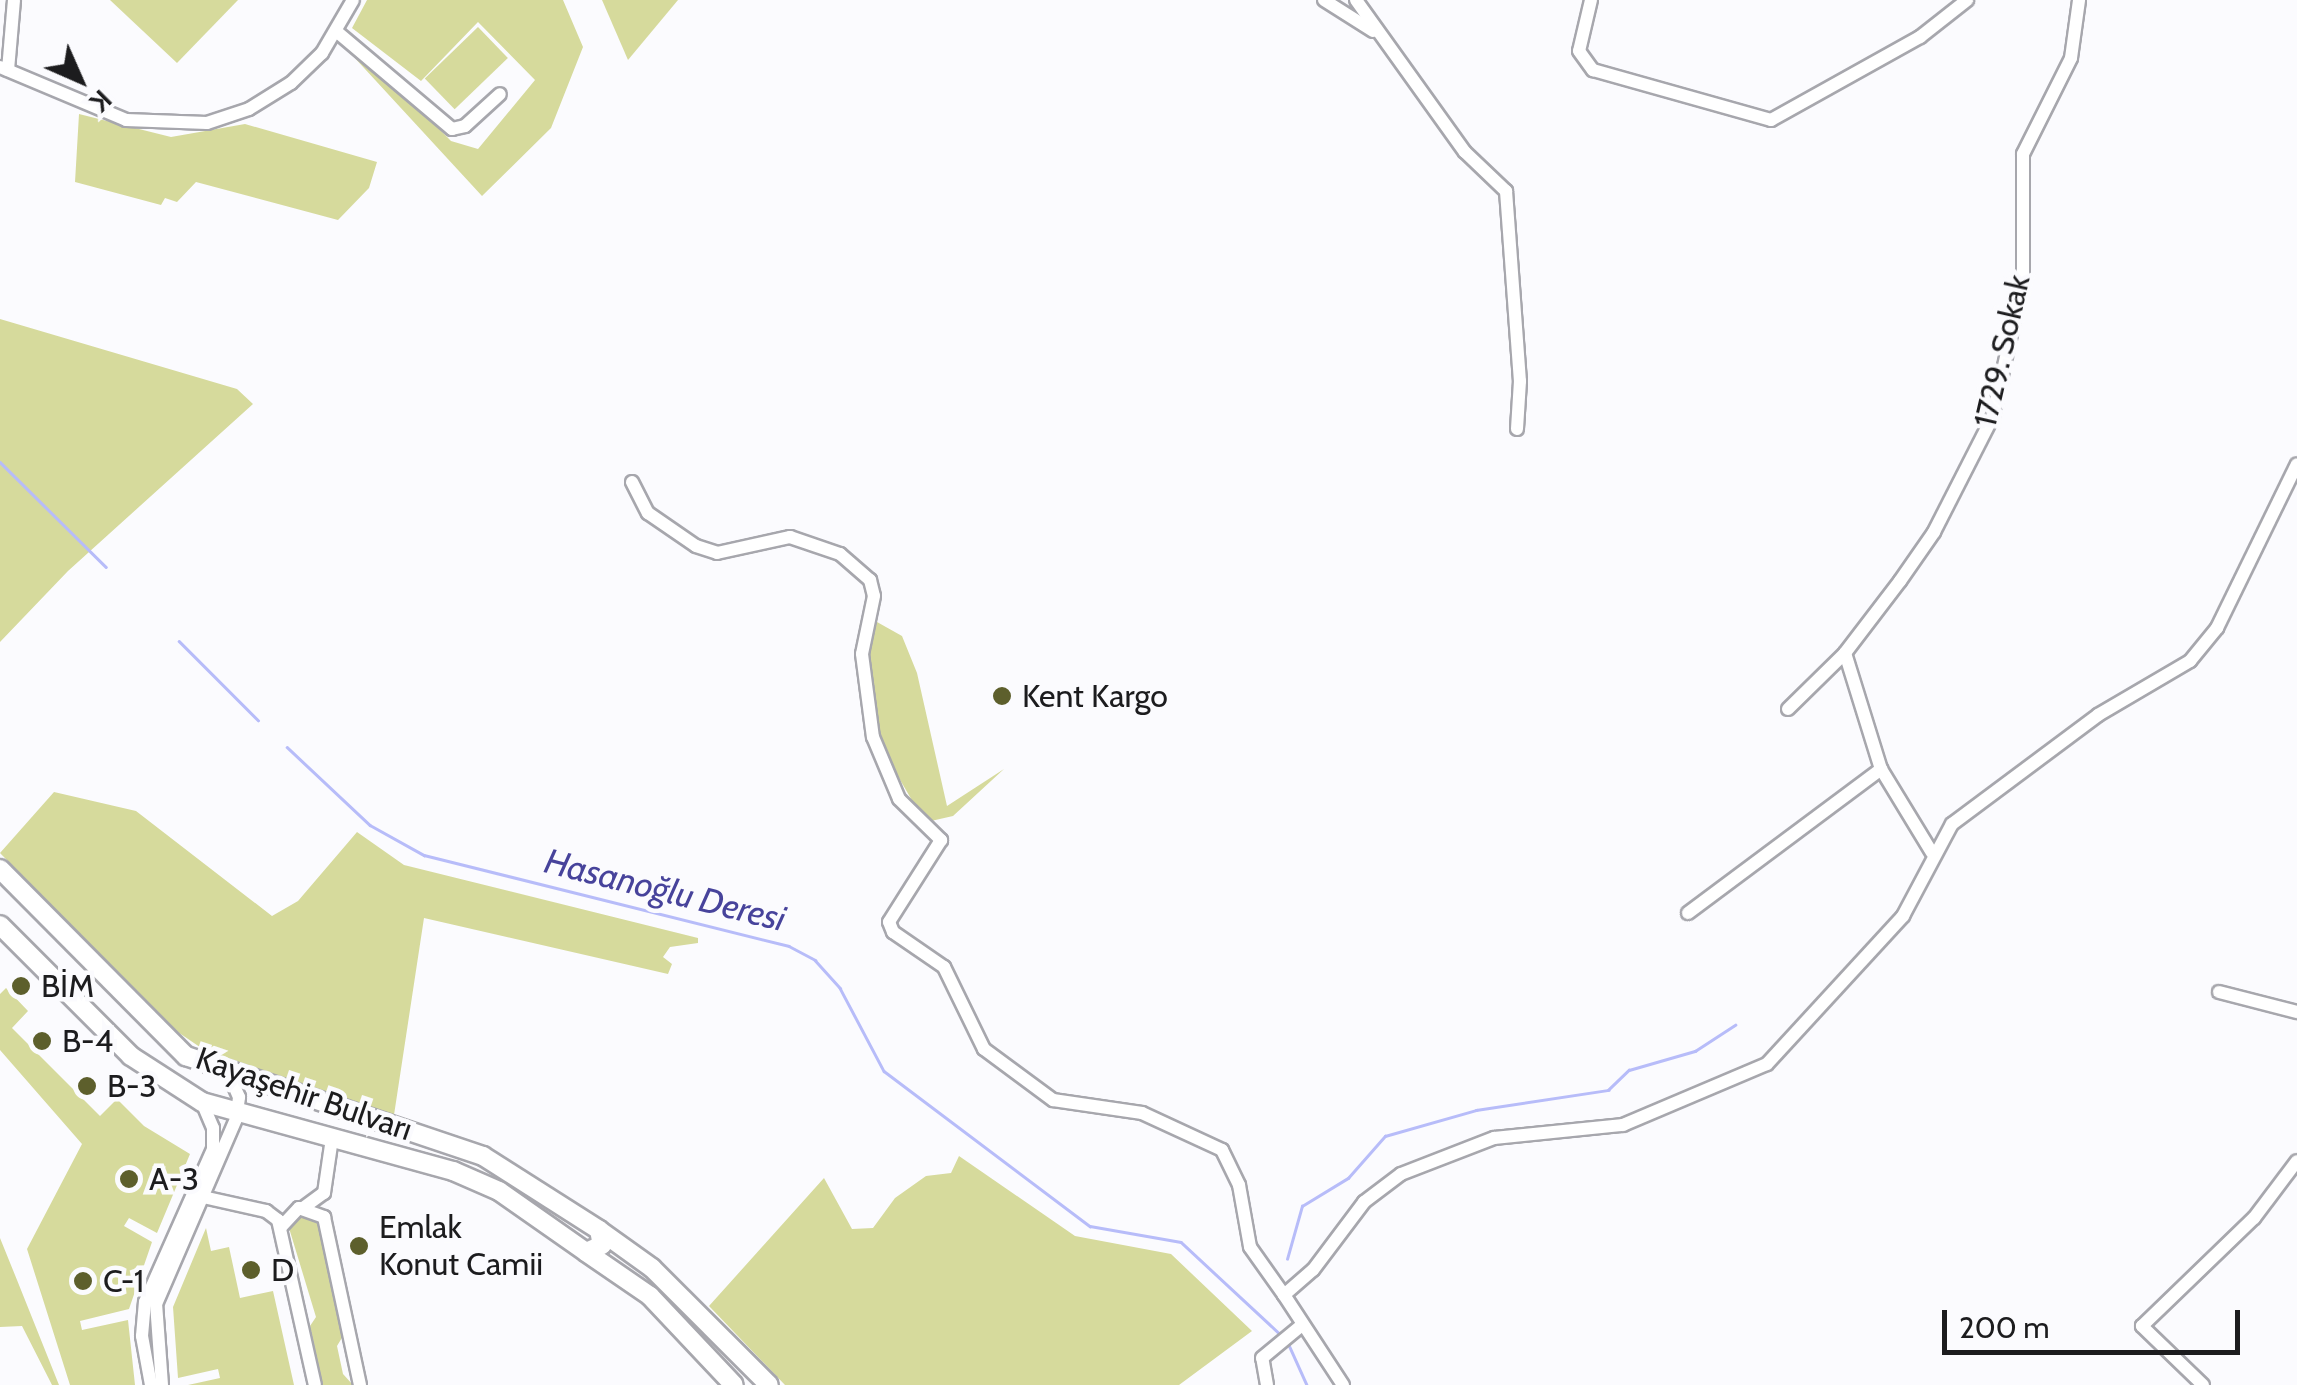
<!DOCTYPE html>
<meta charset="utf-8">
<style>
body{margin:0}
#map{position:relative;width:2297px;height:1385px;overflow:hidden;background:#fbfbfe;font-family:Cabin,sans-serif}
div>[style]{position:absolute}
.green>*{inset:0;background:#d6da9c;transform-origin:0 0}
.stream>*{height:2.5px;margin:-1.25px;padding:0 1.25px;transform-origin:1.25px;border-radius:1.25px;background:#b7bcf9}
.roads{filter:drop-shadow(2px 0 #a7a7ad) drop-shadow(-2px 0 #a7a7ad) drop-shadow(0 2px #a7a7ad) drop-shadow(0 -2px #a7a7ad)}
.minor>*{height:12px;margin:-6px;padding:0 6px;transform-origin:6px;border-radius:6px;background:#fff}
.major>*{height:18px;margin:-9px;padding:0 9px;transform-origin:9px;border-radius:9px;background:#fff}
.dots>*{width:28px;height:28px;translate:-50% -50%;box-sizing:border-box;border:5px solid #fbfbfe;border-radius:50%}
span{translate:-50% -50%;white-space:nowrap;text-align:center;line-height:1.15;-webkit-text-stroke:9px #fbfbfe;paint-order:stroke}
.street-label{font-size:32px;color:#1c1c1e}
.poi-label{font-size:32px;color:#1c1c1e}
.left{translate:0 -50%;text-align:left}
.water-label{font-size:35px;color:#47439b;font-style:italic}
.north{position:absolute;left:30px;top:30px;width:100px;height:100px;-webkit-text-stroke:8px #fbfbfe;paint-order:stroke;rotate:135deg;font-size:28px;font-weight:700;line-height:40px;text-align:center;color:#1c1c1e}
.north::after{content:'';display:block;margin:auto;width:35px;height:45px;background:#1c1c1e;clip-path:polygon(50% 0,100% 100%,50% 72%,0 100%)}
.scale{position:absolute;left:1942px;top:1310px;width:298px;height:45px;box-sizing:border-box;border:5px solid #1c1c1e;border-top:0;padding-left:12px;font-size:30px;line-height:35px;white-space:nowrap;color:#1c1c1e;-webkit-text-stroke:8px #fbfbfe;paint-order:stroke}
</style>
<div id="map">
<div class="green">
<i style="clip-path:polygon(110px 0,238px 0,177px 63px)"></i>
<i style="clip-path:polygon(367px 0,563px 0,583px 47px,551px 128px,482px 196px,341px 43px,389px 77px,451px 141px,478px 149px,535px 80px,478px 22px,421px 81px,352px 28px)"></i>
<i style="clip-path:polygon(602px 0,678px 0,628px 60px)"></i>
<i style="left:478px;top:27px;width:43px;height:74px;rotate:46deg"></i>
<i style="clip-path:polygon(79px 114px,171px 137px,245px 124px,377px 162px,369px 188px,338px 220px,196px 182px,177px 202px,165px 198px,161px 205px,75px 182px)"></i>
<i style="clip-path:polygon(0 319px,237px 389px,253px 404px,68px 571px,0 642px)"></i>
<i style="clip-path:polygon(877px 622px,902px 636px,917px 673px,947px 806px,1004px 769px,953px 816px,931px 821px,920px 814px,882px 749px,867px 660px)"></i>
<i style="clip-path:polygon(54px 792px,136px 811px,272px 916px,298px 901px,357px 832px,404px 865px,698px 938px,698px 943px,670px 947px,663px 957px,672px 964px,668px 974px,424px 918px,394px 1115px,213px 1056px,169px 1026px,0 853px)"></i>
<i style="clip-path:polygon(6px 988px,28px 1011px,12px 1028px,100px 1116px,117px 1099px,144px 1126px,190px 1154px,157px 1233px,129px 1218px,124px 1226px,152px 1242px,129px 1309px,80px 1321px,82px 1330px,128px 1320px,135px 1385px,70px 1385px,27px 1249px,82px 1144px,0 1050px,0 994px)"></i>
<i style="clip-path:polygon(959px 1156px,1075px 1236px,1171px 1254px,1252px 1331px,1179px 1385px,785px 1385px,709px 1306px,824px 1178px,852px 1229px,873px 1228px,895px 1198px,926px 1176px,951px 1173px)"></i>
<i style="clip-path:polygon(301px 1215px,318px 1221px,343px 1336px,337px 1346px,343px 1374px,353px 1385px,323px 1385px,310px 1326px,316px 1317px,289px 1228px)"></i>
<i style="clip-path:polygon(206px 1228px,211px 1251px,229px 1247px,240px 1298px,273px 1291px,294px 1385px,188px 1385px,220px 1378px,218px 1369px,178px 1378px,173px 1307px)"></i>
<i style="clip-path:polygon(0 1238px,17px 1280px,59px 1385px,52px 1385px,22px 1326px,0 1327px)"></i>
</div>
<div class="stream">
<i style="left:0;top:462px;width:149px;rotate:44.7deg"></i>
<i style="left:179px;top:641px;width:112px;rotate:45deg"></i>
<i style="left:287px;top:747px;width:114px;rotate:43.2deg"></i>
<i style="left:370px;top:825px;width:62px;rotate:29.1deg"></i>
<i style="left:424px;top:855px;width:376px;rotate:14deg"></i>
<i style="left:789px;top:946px;width:30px;rotate:28deg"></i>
<i style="left:815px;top:960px;width:38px;rotate:48deg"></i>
<i style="left:840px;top:988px;width:94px;rotate:62.1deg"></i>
<i style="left:884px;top:1071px;width:258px;rotate:37deg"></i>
<i style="left:1090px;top:1226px;width:92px;rotate:10deg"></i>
<i style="left:1181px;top:1242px;width:137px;rotate:42.9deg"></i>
<i style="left:1287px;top:1259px;width:55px;rotate:-74.2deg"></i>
<i style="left:1302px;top:1206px;width:54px;rotate:-31.3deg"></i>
<i style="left:1348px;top:1178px;width:56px;rotate:-48.6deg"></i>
<i style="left:1385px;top:1136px;width:95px;rotate:-15.9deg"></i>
<i style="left:1476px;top:1110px;width:134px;rotate:-8.6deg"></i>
<i style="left:1608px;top:1090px;width:29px;rotate:-44deg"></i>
<i style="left:1629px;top:1070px;width:69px;rotate:-16.1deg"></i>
<i style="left:1695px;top:1051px;width:48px;rotate:-33deg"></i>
<i style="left:1289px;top:1345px;width:44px;rotate:65.8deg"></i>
</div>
<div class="roads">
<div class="minor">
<i style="left:1324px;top:0;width:58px;rotate:32.3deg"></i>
<i style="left:1356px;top:0;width:187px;rotate:54.4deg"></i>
<i style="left:1465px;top:152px;width:57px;rotate:43.6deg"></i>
<i style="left:1506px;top:191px;width:191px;rotate:85.8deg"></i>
<i style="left:1520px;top:381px;width:48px;rotate:93.6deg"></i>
<i style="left:1591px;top:0;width:52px;rotate:103.2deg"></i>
<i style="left:1579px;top:51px;width:24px;rotate:54deg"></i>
<i style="left:1593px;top:70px;width:185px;rotate:15.7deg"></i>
<i style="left:1771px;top:120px;width:171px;rotate:-29.1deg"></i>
<i style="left:1920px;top:37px;width:60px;rotate:-38.2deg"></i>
<i style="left:336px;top:31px;width:152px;rotate:40.2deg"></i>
<i style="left:452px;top:129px;width:13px;rotate:-13deg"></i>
<i style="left:465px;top:126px;width:47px;rotate:-42.4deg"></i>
<i style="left:0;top:67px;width:137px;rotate:22.8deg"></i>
<i style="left:126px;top:120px;width:81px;rotate:2.1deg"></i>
<i style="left:207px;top:123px;width:44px;rotate:-18.4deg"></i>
<i style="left:249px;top:109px;width:49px;rotate:-31.8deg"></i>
<i style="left:291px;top:83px;width:43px;rotate:-44.1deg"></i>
<i style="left:322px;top:53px;width:61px;rotate:-59.7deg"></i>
<i style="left:8px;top:70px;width:70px;rotate:-85.1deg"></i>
<i style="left:632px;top:482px;width:35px;rotate:63deg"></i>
<i style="left:648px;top:513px;width:58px;rotate:34.5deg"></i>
<i style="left:696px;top:546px;width:22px;rotate:18deg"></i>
<i style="left:717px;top:553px;width:75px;rotate:-12.4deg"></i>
<i style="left:790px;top:537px;width:53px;rotate:18.8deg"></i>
<i style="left:840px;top:554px;width:40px;rotate:41deg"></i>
<i style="left:870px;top:580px;width:16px;rotate:76deg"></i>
<i style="left:874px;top:596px;width:59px;rotate:101.7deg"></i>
<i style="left:862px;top:654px;width:84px;rotate:82.5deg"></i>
<i style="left:873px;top:737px;width:67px;rotate:67.2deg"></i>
<i style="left:899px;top:799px;width:59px;rotate:44.3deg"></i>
<i style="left:941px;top:840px;width:97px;rotate:122.4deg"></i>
<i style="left:889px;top:922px;width:11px;rotate:68deg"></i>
<i style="left:893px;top:932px;width:62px;rotate:34.5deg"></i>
<i style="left:944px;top:967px;width:91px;rotate:64deg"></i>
<i style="left:984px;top:1049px;width:86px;rotate:36.5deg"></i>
<i style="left:1053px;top:1100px;width:90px;rotate:8.3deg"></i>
<i style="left:1142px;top:1113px;width:88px;rotate:24.8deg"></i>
<i style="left:1222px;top:1150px;width:39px;rotate:64deg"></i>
<i style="left:1239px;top:1185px;width:63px;rotate:79.9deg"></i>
<i style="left:1250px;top:1247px;width:59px;rotate:54.7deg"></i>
<i style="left:1845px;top:653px;width:121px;rotate:72.8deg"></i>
<i style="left:1881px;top:769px;width:98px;rotate:58.7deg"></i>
<i style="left:1788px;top:709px;width:80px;rotate:-44.5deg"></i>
<i style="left:1845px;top:653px;width:91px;rotate:-52.6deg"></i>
<i style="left:1900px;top:581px;width:60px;rotate:-55.2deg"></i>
<i style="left:1934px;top:532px;width:130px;rotate:-63deg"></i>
<i style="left:1993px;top:416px;width:140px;rotate:-77.6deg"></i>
<i style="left:2023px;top:279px;width:125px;rotate:-90deg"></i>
<i style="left:2023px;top:154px;width:107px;rotate:-63.4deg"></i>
<i style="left:2071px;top:58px;width:59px;rotate:-82.1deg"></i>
<i style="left:1688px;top:913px;width:241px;rotate:-36.7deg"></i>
<i style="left:2219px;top:992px;width:81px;rotate:14.4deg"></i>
<i style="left:203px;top:1197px;width:65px;rotate:12.5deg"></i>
<i style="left:266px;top:1211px;width:15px;rotate:37deg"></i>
<i style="left:278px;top:1220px;width:169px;rotate:77.4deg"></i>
<i style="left:303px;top:1208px;width:26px;rotate:-36deg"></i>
<i style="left:324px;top:1193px;width:56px;rotate:-81.7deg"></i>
<i style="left:281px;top:1227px;width:26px;rotate:-47deg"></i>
<i style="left:299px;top:1208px;width:27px;rotate:20deg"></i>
<i style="left:324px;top:1217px;width:172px;rotate:77.9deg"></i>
<i style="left:151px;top:1385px;width:50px;rotate:-100.4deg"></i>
<i style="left:142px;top:1336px;width:34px;rotate:-85deg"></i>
<i style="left:145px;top:1302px;width:167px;rotate:-66deg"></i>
<i style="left:213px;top:1149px;width:21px;rotate:-90deg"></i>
<i style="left:213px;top:1128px;width:28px;rotate:-113deg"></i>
<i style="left:162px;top:1385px;width:81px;rotate:-94.2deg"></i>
<i style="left:156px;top:1304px;width:202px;rotate:-66.6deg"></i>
<i style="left:236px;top:1119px;width:22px;rotate:-82deg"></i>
<i style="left:239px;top:1097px;width:24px;rotate:-114deg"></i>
<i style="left:1267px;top:1385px;width:27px;rotate:-100deg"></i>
<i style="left:1262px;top:1358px;width:52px;rotate:-39.5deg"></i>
<i style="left:1343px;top:1385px;width:108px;rotate:-123.2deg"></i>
<i style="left:1284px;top:1295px;width:38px;rotate:-41deg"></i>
<i style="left:1313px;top:1270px;width:85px;rotate:-53.1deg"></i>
<i style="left:1364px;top:1202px;width:46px;rotate:-37.1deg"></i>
<i style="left:1401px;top:1174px;width:100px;rotate:-21.2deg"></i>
<i style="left:1494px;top:1138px;width:130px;rotate:-5.8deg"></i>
<i style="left:1623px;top:1125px;width:156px;rotate:-23deg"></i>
<i style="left:1767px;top:1064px;width:201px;rotate:-47.4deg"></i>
<i style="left:1903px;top:916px;width:104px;rotate:-62deg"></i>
<i style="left:1952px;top:824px;width:182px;rotate:-36.7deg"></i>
<i style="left:2098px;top:715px;width:107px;rotate:-30.4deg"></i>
<i style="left:2190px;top:661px;width:43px;rotate:-50.7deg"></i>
<i style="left:2217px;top:628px;width:182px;rotate:-64deg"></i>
<i style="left:2203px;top:1385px;width:85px;rotate:-136deg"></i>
<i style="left:2142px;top:1326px;width:156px;rotate:-44deg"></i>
<i style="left:2254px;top:1218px;width:71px;rotate:-53deg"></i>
</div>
<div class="major">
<i style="left:0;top:869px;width:264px;rotate:45.2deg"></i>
<i style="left:186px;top:1056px;width:313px;rotate:18.6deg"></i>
<i style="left:483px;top:1156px;width:138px;rotate:32.5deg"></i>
<i style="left:599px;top:1230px;width:15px;rotate:79deg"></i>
<i style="left:602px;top:1245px;width:17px;rotate:156deg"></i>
<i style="left:586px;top:1252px;width:106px;rotate:-145deg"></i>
<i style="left:499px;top:1191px;width:50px;rotate:-156.5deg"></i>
<i style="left:453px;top:1171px;width:260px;rotate:-164.6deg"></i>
<i style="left:202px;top:1102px;width:85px;rotate:-147.1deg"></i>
<i style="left:131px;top:1056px;width:185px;rotate:-135deg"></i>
<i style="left:599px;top:1230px;width:65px;rotate:35.6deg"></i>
<i style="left:652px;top:1268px;width:165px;rotate:45deg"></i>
<i style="left:586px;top:1252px;width:78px;rotate:34.5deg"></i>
<i style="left:650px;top:1296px;width:122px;rotate:46.7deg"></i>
</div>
</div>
<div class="dots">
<i style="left:1002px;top:696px;background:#5d5f2c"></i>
<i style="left:21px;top:986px;background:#5d5f2c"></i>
<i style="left:42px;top:1041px;background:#5d5f2c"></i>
<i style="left:87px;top:1086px;background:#5d5f2c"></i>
<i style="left:129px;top:1179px;background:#5d5f2c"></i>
<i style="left:359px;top:1246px;background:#5d5f2c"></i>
<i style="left:251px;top:1270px;background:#5d5f2c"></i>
<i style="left:83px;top:1281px;background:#5d5f2c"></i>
</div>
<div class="street-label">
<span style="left:2002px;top:351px;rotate:-77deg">1729. Sokak</span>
<span style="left:304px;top:1094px;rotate:19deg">Kayaşehir Bulvarı</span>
</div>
<div class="poi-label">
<span class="left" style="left:1022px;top:696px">Kent Kargo</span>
<span class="left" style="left:41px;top:986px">BİM</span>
<span class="left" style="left:62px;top:1041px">B-4</span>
<span class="left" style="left:107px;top:1086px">B-3</span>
<span class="left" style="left:149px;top:1179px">A-3</span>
<span class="left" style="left:379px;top:1246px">Emlak<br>Konut Camii</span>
<span class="left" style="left:271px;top:1270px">D</span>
<span class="left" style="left:103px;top:1281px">C-1</span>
</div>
<div class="water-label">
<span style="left:665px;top:890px;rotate:14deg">Hasanoğlu Deresi</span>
</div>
<div class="north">K</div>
<div class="scale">200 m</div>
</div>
